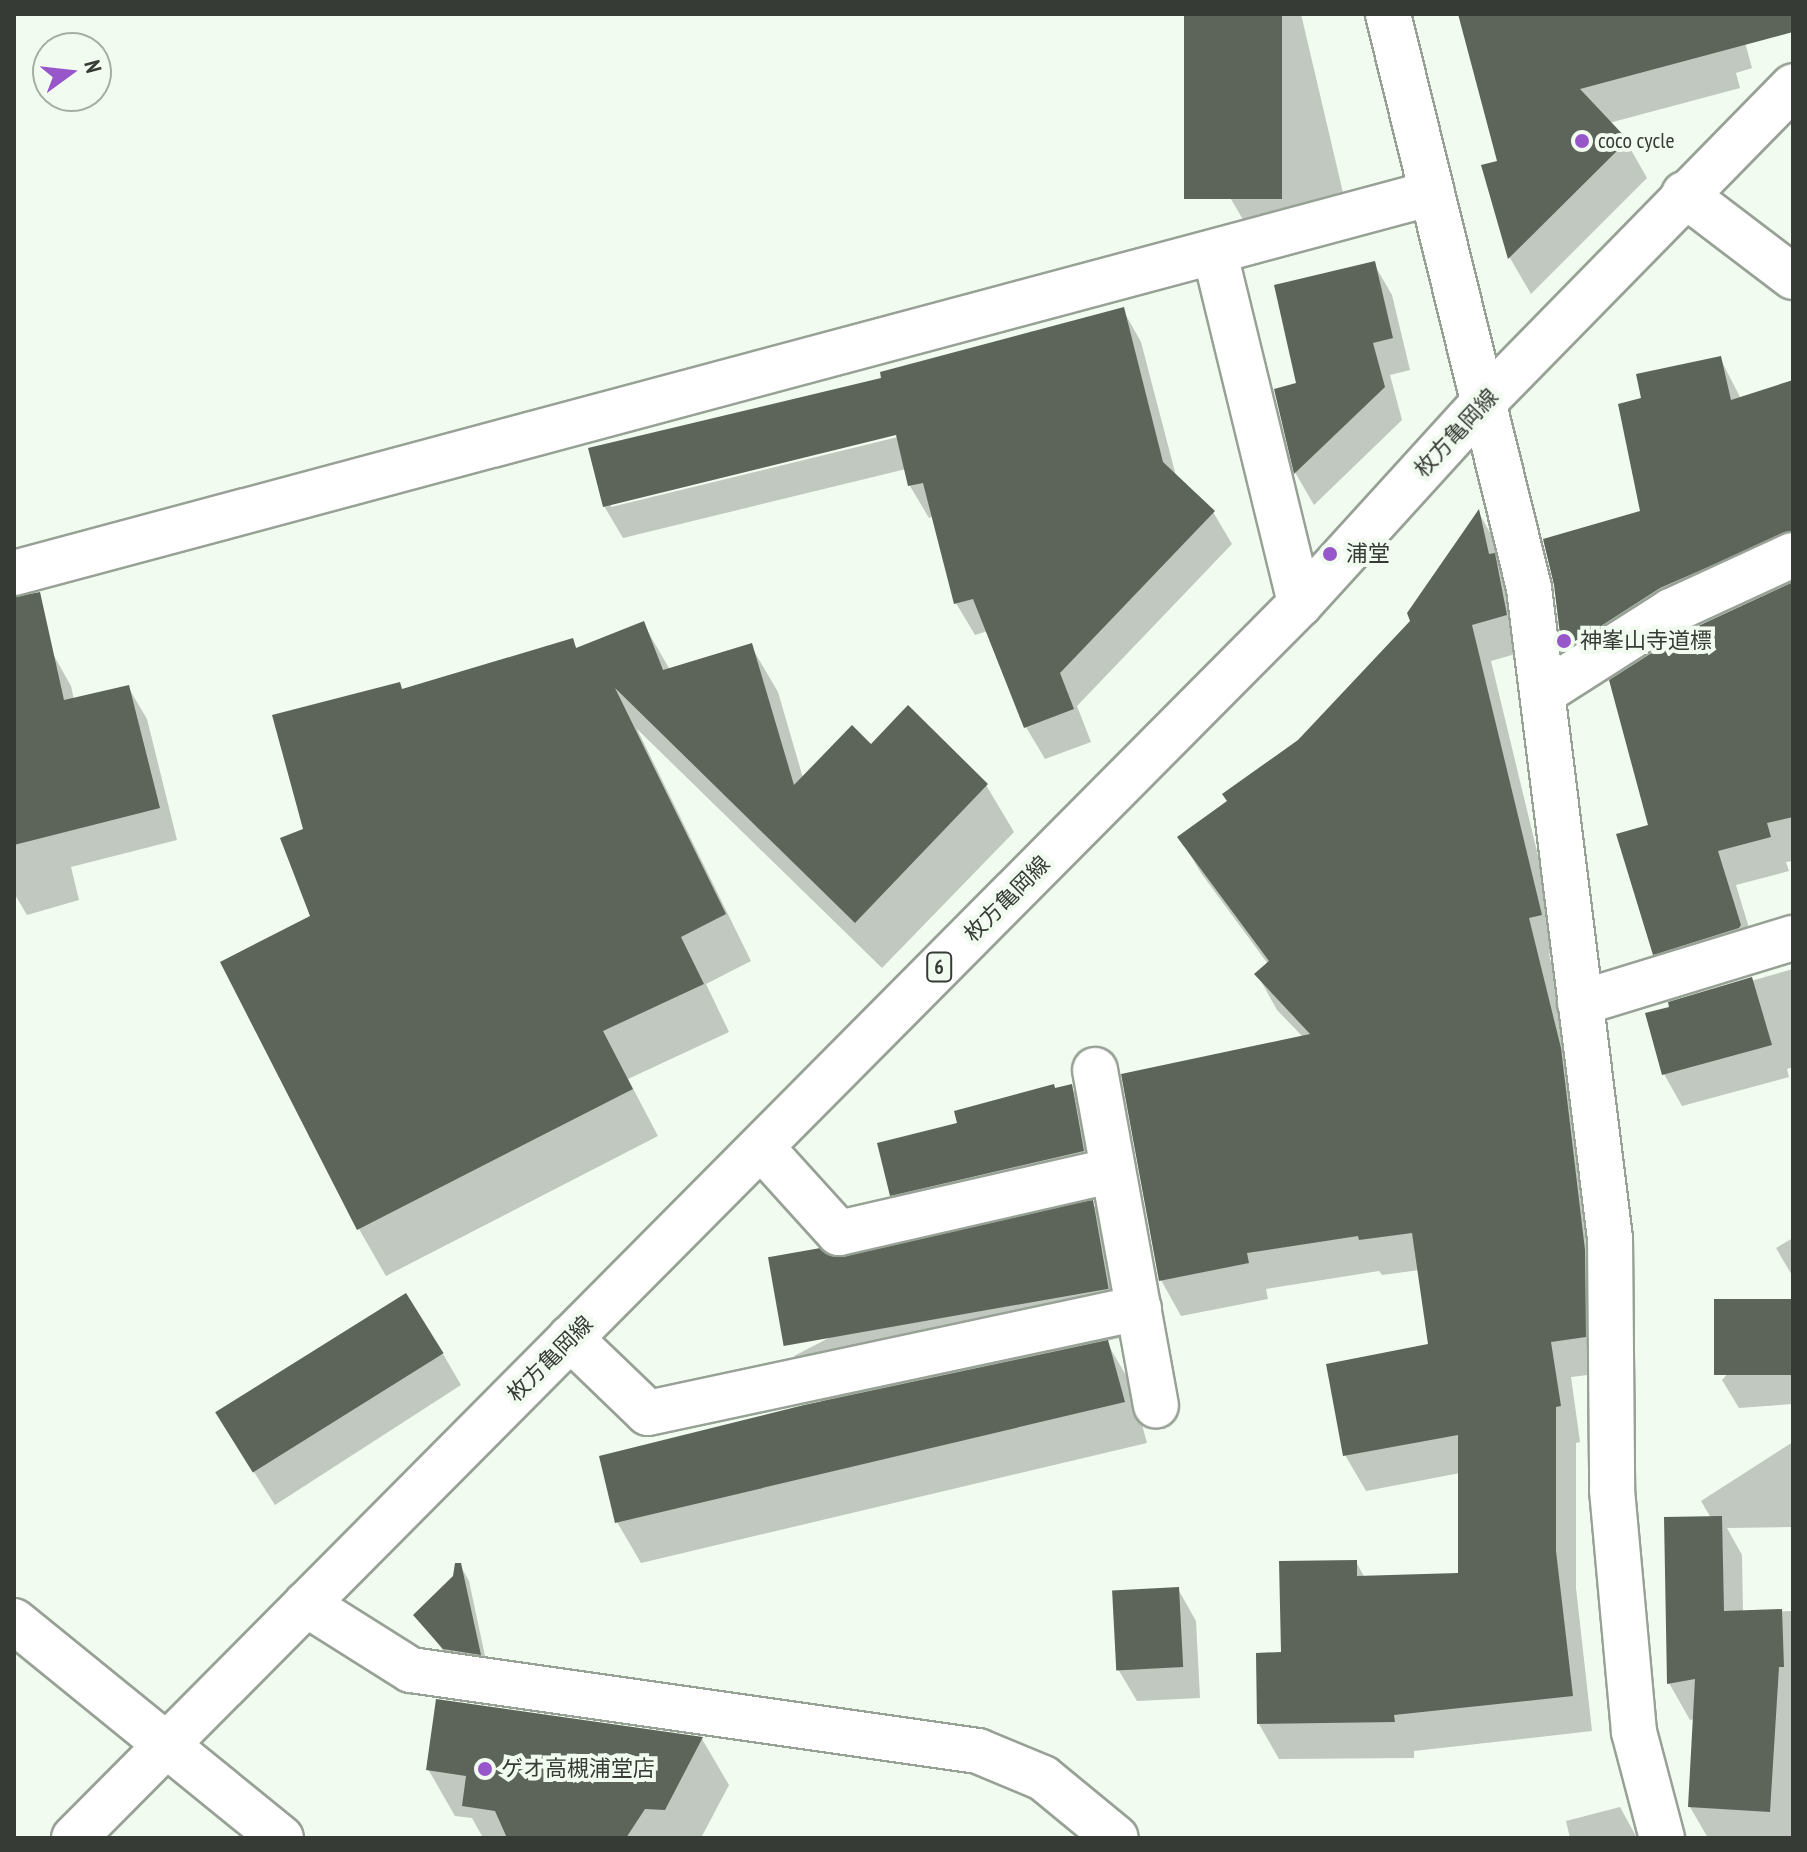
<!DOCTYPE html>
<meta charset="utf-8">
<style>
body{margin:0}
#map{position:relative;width:1807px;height:1852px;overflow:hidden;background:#f1fbef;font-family:"PT Sans Narrow","Noto Sans JP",sans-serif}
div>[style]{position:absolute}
.shadow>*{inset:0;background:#0003}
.building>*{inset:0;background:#5d655b;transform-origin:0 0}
.roads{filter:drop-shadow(2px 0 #98a196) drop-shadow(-2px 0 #98a196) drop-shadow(0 2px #98a196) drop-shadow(0 -2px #98a196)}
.minor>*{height:44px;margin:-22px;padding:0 22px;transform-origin:22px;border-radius:22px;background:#fff}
.tertiary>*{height:44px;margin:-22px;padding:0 22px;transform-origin:22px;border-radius:22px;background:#fff}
.primary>*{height:44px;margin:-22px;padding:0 22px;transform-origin:22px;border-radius:22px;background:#fff}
.dots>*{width:22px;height:22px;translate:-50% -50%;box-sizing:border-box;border:4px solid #f1fbef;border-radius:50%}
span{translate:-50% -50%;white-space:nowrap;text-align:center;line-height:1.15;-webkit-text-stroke:8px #f1fbef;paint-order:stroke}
.shield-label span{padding:2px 6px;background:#f1fbef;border:2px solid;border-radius:6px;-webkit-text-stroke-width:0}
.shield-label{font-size:20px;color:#373b36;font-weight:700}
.poi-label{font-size:22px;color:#373b36}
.left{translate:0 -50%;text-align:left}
.street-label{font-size:22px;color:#373b36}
.frame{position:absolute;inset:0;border:16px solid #373b36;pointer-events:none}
.north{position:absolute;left:32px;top:32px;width:80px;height:80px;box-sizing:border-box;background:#f1fbef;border:2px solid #a7aea5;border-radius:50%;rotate:75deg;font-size:22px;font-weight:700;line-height:32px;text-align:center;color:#373b36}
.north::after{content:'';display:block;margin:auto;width:28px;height:36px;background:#9856cb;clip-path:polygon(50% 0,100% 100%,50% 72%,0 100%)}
</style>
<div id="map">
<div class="shadow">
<i style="clip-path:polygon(1186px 14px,1301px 14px,1352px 231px,1262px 252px,1228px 194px)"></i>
<i style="clip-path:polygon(1460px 14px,1747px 14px,1743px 35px,1752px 68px,1736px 73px,1740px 88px,1609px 123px,1626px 141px,1647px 178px,1531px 294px,1510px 258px,1484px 166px,1500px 162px)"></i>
<i style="clip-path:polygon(1374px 264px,1392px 295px,1410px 370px,1390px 375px,1402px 420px,1314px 505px,1296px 474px,1276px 391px,1298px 385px)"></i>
<i style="clip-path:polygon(evenodd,1123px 310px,1141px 342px,1176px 476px,1213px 512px,1232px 544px,1077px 706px,1091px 742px,1045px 759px,1026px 727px,988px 631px,975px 635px,956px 603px,934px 516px,929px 518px,910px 486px,906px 469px,623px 538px,604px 506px,590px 450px,884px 379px,882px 373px,1123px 310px,905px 431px,906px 435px,611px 507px,611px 503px,905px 431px)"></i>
<i style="clip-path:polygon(1720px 358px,1741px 399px,1793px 382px,1793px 570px,1583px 683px,1564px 650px,1556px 584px,1643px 512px,1643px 400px)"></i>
<i style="clip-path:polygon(1479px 513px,1498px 547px,1526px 651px,1491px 661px,1561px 951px,1549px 954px,1581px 1085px,1605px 1373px,1571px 1377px,1580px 1442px,1576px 1443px,1576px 1588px,1592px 1731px,1414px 1751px,1414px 1758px,1279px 1759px,1259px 1724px,1283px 1654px,1356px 1562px,1365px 1578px,1460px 1575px,1460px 1473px,1366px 1491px,1345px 1455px,1430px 1345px,1420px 1270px,1382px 1275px,1379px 1271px,1266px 1289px,1268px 1299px,1181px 1316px,1161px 1280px,1303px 1037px,1277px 1010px,1257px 974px,1268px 964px,1201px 873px,1180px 838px,1229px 802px,1299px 741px,1412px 621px)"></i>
<i style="clip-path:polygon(1793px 585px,1793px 861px,1786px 862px,1789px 871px,1736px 885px,1759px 961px,1674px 987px,1655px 954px,1651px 826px)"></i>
<i style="clip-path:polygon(643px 623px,670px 670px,751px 646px,778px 692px,803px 778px,871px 746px,986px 785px,1014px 832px,882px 968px,637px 729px,751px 961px,706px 984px,729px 1032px,628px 1079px,658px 1136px,386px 1276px,359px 1229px,313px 917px,305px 830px,402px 691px,572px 640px,577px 649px)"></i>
<i style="clip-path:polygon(53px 654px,71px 686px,74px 700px,128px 687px,147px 719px,177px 840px,71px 867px,79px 900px,27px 915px,14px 893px,14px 663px)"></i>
<i style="clip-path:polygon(1793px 969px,1793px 1067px,1787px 1069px,1789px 1077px,1682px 1106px,1664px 1074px,1670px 1004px)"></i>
<i style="clip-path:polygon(1071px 1087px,1086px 1112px,1098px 1177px,907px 1221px,892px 1195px,1055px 1090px)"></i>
<i style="clip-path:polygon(1092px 1202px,1119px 1249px,1135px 1335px,1106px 1341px,1131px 1384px,1147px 1443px,641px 1563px,617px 1522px,822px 1403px,794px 1356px)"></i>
<i style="clip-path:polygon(1793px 1238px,1793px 1277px,1776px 1248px)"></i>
<i style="clip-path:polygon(1793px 1301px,1793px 1404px,1739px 1408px,1722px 1380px)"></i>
<i style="clip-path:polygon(443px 1354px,461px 1385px,275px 1505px,238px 1447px)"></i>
<i style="clip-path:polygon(1793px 1442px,1793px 1527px,1727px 1528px,1742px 1555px,1743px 1613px,1793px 1611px,1791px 1838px,1708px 1838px,1690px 1807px,1695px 1719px,1690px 1720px,1669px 1683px,1711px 1518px,1701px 1501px)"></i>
<i style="clip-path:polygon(460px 1565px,469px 1581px,488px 1670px,454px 1665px,416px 1615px,455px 1577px)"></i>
<i style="clip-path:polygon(1178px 1589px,1196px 1621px,1200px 1698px,1137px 1701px,1118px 1669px)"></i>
<i style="clip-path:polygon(437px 1701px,702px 1739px,729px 1785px,701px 1838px,483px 1838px,472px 1818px,455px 1816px,428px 1769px)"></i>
<i style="clip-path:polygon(1620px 1807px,1637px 1838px,1570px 1838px,1566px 1821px)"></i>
</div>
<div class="building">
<i style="left:1184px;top:14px;width:98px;height:185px"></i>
<i style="clip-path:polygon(1458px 14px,1793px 14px,1793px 32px,1580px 89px,1628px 140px,1508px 259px,1481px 165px,1497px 161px)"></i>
<i style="clip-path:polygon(1375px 261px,1393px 338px,1373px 343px,1385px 387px,1294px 474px,1274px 389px,1296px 383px,1274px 285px)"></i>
<i style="clip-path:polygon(1124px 307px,1163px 462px,1215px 511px,1060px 673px,1074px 709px,1024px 728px,973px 599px,954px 604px,923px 483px,908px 486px,896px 435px,603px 507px,588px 448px,881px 378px,880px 372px)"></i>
<i style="clip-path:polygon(1721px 356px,1731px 400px,1793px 380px,1793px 530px,1660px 588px,1562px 651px,1554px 585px,1543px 539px,1640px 511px,1618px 404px,1641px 398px,1636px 374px)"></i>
<i style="clip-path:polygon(1479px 509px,1489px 554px,1495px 553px,1507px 615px,1472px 625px,1542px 915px,1529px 918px,1561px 1048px,1585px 1250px,1586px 1337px,1551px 1342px,1561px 1406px,1556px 1407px,1556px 1551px,1573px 1696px,1394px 1715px,1395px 1722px,1257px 1724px,1256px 1653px,1281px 1652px,1279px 1561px,1357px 1560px,1357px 1576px,1458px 1573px,1458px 1435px,1343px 1456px,1326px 1364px,1428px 1344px,1412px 1233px,1359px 1240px,1358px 1236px,1247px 1253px,1249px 1263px,1159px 1281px,1121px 1074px,1310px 1034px,1254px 974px,1269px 961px,1177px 837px,1227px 801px,1222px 794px,1298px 740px,1410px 621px,1407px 613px)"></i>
<i style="clip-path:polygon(1793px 582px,1793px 817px,1767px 823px,1771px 837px,1718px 851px,1741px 925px,1739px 928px,1653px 955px,1616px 834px,1648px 825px,1609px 680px,1683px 633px)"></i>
<i style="clip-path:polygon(40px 592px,64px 700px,129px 685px,160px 808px,14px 845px,14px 597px)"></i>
<i style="clip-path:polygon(644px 621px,663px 670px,752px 643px,794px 785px,852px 725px,871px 744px,908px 705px,988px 784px,855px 923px,615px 688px,726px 914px,681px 937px,704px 984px,603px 1031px,633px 1089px,357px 1230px,220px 962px,310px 916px,280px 838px,303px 829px,272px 715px,400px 682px,402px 689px,573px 638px,576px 648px)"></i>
<i style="clip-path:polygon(1752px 977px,1772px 1045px,1662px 1075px,1645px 1013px,1669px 1007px,1668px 1002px)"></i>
<i style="clip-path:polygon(1054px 1084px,1055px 1088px,1072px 1084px,1084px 1151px,890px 1196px,877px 1143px,957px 1123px,954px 1111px)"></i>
<i style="left:1093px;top:1200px;width:90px;height:330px;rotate:80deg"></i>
<i style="left:406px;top:1293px;width:71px;height:225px;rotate:58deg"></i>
<i style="left:1793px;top:1299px;width:76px;height:79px;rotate:90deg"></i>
<i style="clip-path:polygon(1108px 1340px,1125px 1402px,615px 1523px,599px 1456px,804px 1405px)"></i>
<i style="clip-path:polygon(1722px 1516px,1724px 1611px,1782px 1609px,1784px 1667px,1779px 1667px,1770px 1812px,1688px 1807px,1695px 1679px,1667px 1684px,1664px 1517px)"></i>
<i style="clip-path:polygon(455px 1563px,461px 1563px,481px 1655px,443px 1649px,413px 1615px,453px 1576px)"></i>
<i style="left:1179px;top:1587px;width:80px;height:67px;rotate:87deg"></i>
<i style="clip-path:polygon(436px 1699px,703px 1737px,665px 1810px,645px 1809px,626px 1838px,507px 1838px,495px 1811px,462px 1806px,466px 1776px,426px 1770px)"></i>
</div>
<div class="roads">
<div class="minor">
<i style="left:1388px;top:14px;width:591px;rotate:76.2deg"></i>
<i style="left:1529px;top:588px;width:655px;rotate:82.9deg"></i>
<i style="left:1610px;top:1238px;width:252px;rotate:89.5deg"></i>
<i style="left:1612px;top:1490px;width:243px;rotate:84.8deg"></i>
<i style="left:1634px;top:1732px;width:110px;rotate:75.2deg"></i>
<i style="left:1684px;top:194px;width:137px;rotate:37.3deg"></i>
<i style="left:1215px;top:254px;width:360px;rotate:76.3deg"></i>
<i style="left:14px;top:573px;width:1468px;rotate:-15deg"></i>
<i style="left:1544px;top:692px;width:151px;rotate:-32.5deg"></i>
<i style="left:1671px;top:611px;width:134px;rotate:-24.7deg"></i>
<i style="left:1580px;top:1003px;width:223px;rotate:-17deg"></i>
<i style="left:1095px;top:1070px;width:341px;rotate:79.7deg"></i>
<i style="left:761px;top:1147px;width:116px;rotate:47.8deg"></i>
<i style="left:839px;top:1233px;width:281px;rotate:-12.9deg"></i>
<i style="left:570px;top:1338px;width:108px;rotate:43.9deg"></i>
<i style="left:648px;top:1413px;width:502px;rotate:-12.07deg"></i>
<i style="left:306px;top:1604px;width:124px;rotate:32.2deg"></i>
<i style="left:411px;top:1670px;width:573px;rotate:8.13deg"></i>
<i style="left:978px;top:1751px;width:70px;rotate:22.6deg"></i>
<i style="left:1043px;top:1778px;width:94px;rotate:39.4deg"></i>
</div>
<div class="tertiary">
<i style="left:14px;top:1621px;width:344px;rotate:39.1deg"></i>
</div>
<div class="primary">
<i style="left:74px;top:1838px;width:1739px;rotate:-45.19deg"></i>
<i style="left:1300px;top:604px;width:273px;rotate:-47.7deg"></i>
<i style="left:1484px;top:402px;width:442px;rotate:-45.6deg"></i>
</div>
</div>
<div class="dots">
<i style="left:1582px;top:141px;background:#9856cb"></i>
<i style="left:1330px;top:554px;background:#9856cb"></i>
<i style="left:1564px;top:641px;background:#9856cb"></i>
<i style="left:485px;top:1769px;background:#9856cb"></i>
</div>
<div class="shield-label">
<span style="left:939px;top:967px">6</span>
</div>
<div class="poi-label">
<span class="left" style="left:1598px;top:141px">coco cycle</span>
<span class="left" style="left:1346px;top:554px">浦堂</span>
<span class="left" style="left:1580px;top:641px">神峯山寺道標</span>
<span class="left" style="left:501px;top:1769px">ゲオ高槻浦堂店</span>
</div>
<div class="street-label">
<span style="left:1456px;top:433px;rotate:-47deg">枚方亀岡線</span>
<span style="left:1007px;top:899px;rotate:-45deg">枚方亀岡線</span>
<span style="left:550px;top:1359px;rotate:-45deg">枚方亀岡線</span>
</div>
<div class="frame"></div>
<div class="north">N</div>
</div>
